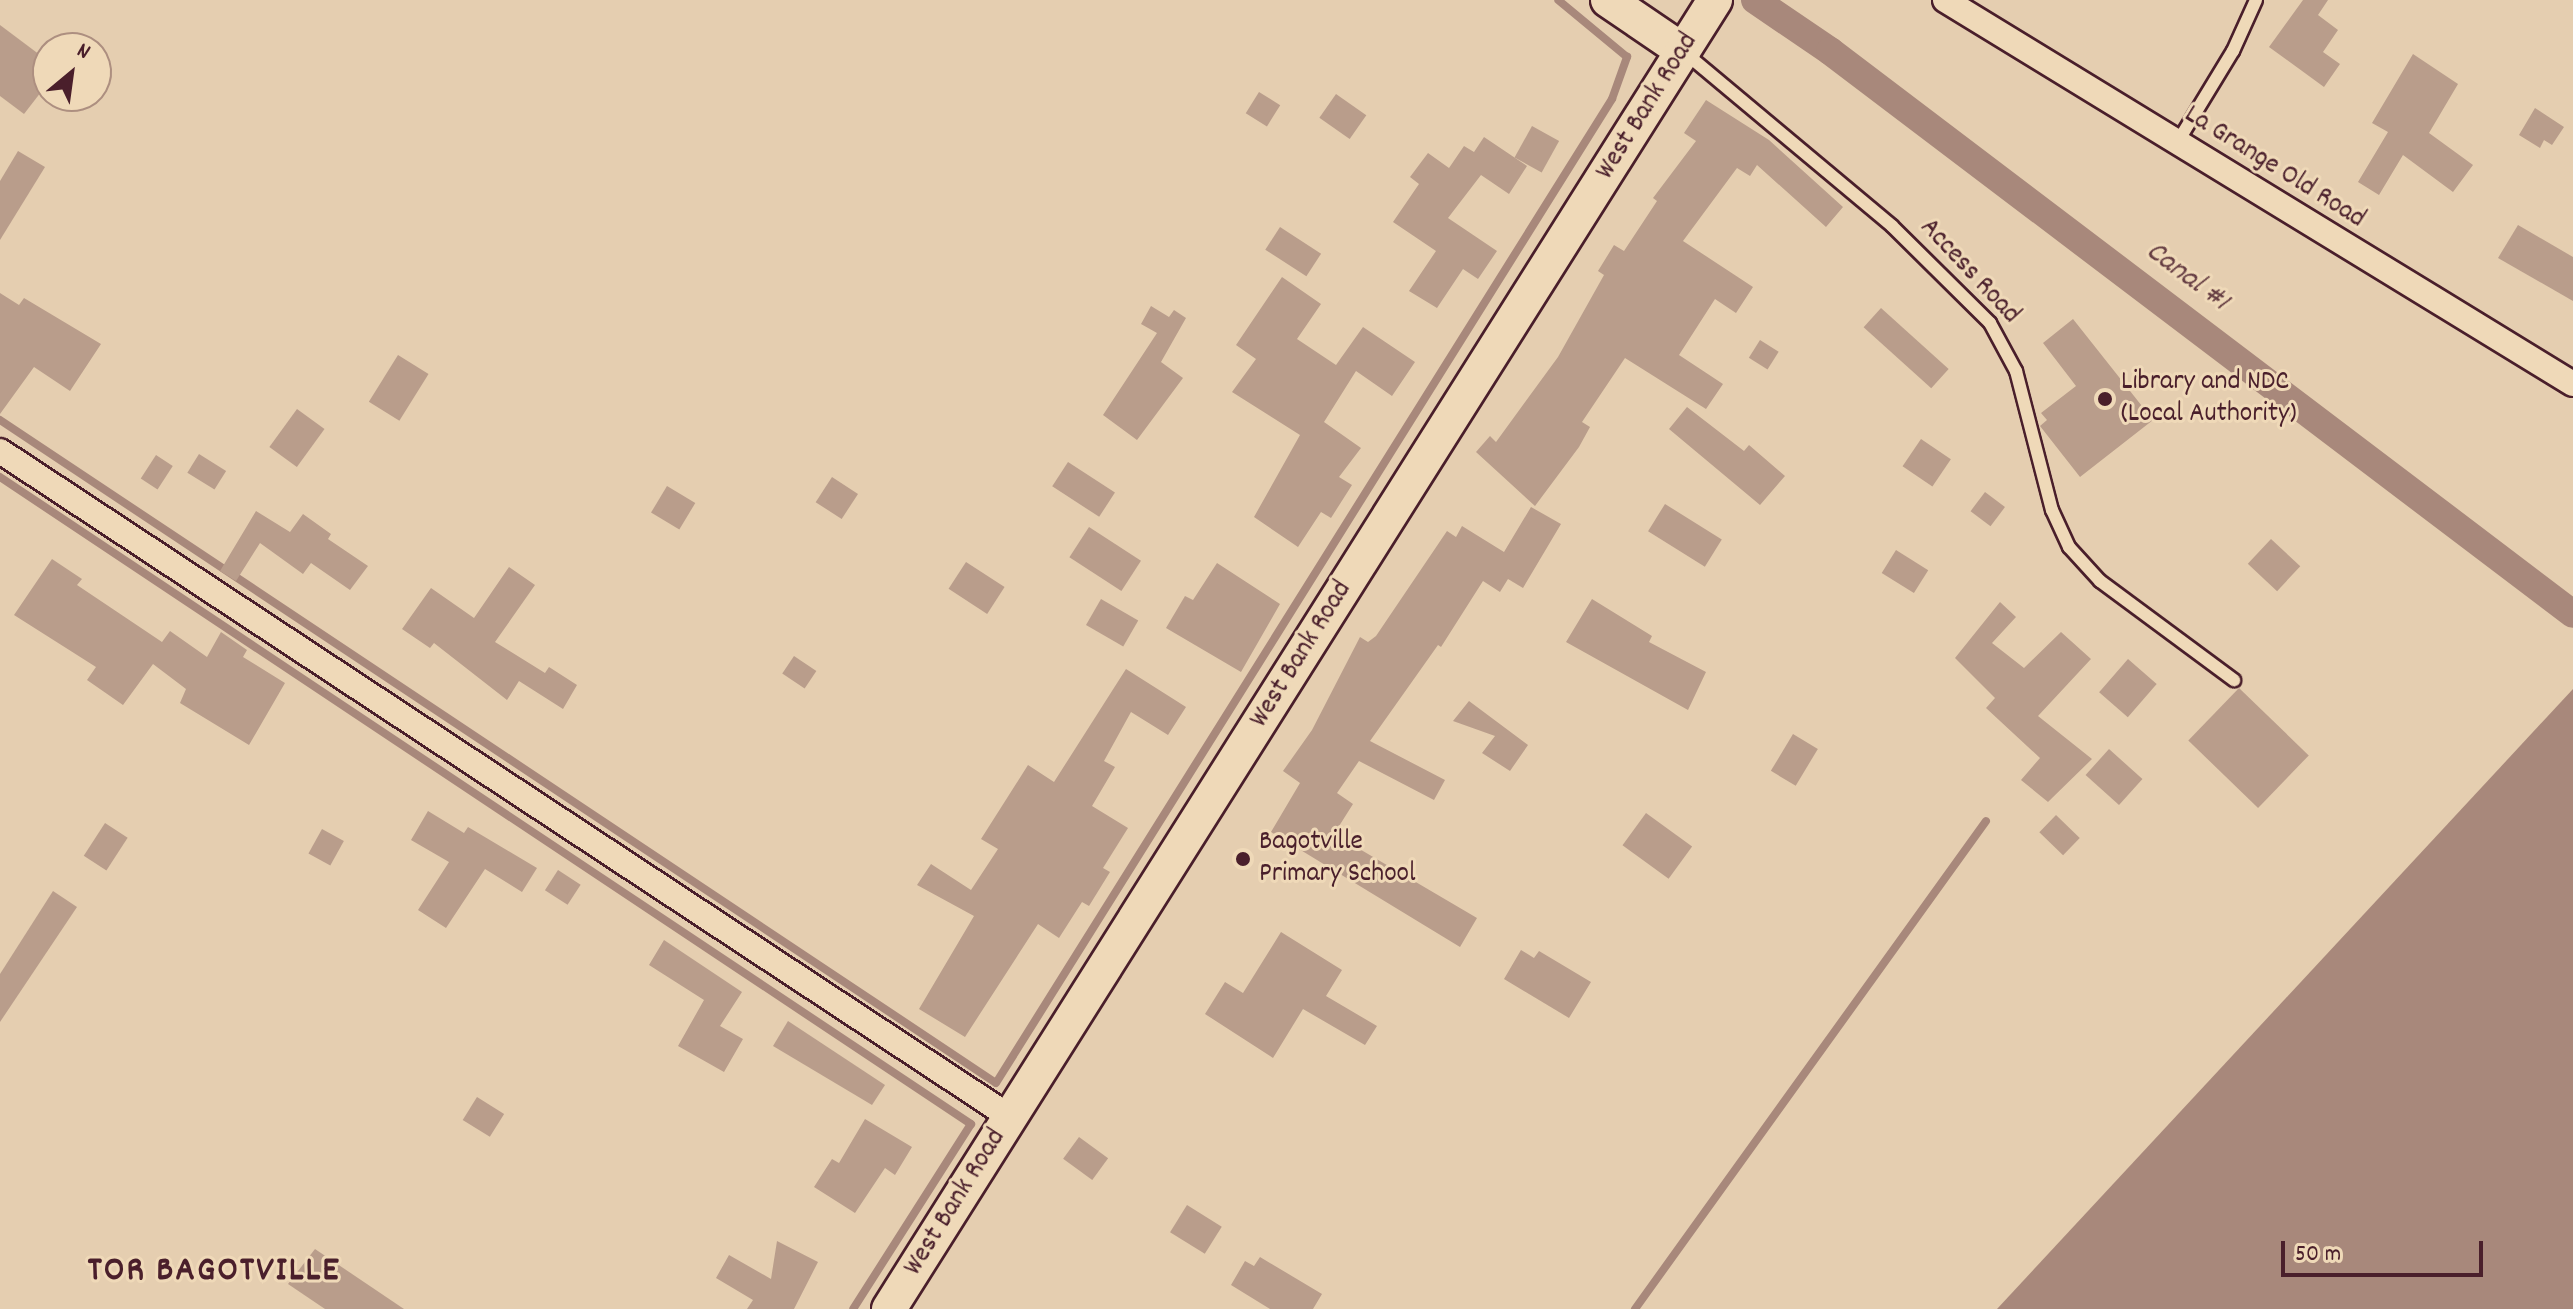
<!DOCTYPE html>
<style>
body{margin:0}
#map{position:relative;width:2573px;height:1309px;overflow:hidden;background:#e5ceb0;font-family:Dekko,sans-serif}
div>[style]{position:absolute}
.water>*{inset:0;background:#a8887b}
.stream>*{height:8px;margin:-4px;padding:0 4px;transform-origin:4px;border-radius:4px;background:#a8887b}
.canal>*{height:28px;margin:-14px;padding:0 14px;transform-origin:14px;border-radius:14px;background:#a8887b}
.building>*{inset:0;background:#b99d8b;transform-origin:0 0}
.roads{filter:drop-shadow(2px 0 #4a1f2b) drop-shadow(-2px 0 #4a1f2b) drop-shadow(0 2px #4a1f2b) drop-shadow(0 -2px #4a1f2b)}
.lane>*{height:12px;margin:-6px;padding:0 6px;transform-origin:6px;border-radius:6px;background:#efd9b8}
.street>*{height:24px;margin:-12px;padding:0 12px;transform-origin:12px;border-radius:12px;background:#efd9b8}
.secondary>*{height:34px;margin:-17px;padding:0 17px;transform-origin:17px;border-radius:17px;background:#efd9b8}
.dots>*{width:22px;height:22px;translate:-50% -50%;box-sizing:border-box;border:4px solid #efd9b8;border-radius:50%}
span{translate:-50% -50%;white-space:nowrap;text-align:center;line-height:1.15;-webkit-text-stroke:6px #efd9b8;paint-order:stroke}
.street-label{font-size:28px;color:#4a1f2b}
.poi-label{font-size:28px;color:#4a1f2b}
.left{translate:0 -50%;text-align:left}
.water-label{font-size:30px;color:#663e43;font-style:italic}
.district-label{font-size:36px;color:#4a1f2b;font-weight:700;letter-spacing:2px}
.north{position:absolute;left:32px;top:32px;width:80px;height:80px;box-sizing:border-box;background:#efd9b8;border:2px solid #ad8f80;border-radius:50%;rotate:29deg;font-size:22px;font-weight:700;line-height:32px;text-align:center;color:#4a1f2b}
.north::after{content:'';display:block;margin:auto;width:28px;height:36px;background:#4a1f2b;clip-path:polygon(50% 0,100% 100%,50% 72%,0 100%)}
.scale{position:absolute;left:2281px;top:1241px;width:202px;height:36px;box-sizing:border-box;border:4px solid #4a1f2b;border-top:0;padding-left:10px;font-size:24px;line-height:28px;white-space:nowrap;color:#4a1f2b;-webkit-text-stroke:6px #efd9b8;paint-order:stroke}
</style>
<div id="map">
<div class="water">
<i style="clip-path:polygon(2573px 689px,2573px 1309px,1997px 1309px)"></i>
</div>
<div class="stream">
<i style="left:0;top:420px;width:1196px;rotate:33.65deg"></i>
<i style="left:996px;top:1083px;width:1161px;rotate:-57.95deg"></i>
<i style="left:1612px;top:99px;width:45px;rotate:-70.3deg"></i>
<i style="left:1627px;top:57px;width:89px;rotate:-140.4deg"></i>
<i style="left:0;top:477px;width:1167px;rotate:33.68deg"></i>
<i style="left:971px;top:1124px;width:219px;rotate:122.5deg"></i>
<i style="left:1635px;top:1309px;width:601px;rotate:-54.27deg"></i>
</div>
<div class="canal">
<i style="left:1755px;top:0;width:91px;rotate:34.2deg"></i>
<i style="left:1830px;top:51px;width:932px;rotate:37.15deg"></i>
</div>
<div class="building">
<i style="clip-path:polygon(2303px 0,2328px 0,2318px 15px,2338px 30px,2323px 52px,2340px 64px,2324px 87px,2269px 47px)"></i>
<i style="clip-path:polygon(0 25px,48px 61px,48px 83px,24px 114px,0 96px)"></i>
<i style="clip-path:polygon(2413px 54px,2458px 84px,2429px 133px,2473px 165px,2453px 192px,2403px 155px,2379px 195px,2358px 182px,2388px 132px,2372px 123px)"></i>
<i style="left:1259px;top:92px;width:25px;height:25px;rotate:32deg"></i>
<i style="left:1336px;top:94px;width:37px;height:29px;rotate:35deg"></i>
<i style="clip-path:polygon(1706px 100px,1769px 140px,1843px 207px,1826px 227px,1757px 165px,1750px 176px,1737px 168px,1683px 241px,1753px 287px,1736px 313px,1715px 299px,1679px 355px,1723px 384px,1706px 409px,1625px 358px,1582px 422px,1590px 427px,1579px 447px,1535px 506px,1476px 452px,1490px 436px,1496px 442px,1558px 357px,1604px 275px,1598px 271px,1614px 245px,1624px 251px,1657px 201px,1653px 198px,1696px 141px,1684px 133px)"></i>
<i style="clip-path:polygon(2535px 108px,2564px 127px,2552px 145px,2544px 140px,2540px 148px,2519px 135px)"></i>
<i style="left:1532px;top:126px;width:31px;height:36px;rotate:29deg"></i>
<i style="clip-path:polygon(1484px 137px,1527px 166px,1509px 194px,1481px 175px,1448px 218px,1497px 251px,1478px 279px,1463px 269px,1437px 308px,1409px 291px,1436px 251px,1393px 222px,1419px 184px,1410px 177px,1428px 153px,1449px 168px,1464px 146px,1474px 152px)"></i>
<i style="clip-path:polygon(18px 151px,45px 167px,0 240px,0 181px)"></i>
<i style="clip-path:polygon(2518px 225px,2573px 257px,2573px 301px,2498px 258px)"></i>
<i style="left:1280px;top:227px;width:49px;height:27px;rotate:33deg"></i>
<i style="clip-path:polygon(1282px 277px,1321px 304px,1297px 339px,1336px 365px,1363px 327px,1415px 362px,1392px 396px,1356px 371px,1324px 422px,1361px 448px,1339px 477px,1352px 485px,1331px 518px,1321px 512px,1298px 547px,1254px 517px,1300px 435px,1232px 392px,1256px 359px,1236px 345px)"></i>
<i style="clip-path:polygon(0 293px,19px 305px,24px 298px,101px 344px,70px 391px,34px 367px,0 414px)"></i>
<i style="clip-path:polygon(1151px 306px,1169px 317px,1174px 310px,1186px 318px,1161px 362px,1183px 378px,1137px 440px,1103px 415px,1157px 333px,1141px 324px)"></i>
<i style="left:1881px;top:308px;width:91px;height:26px;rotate:42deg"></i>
<i style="clip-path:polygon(2073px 319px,2153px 420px,2080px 477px,2040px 426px,2047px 420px,2041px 413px,2076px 386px,2043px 343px)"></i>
<i style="left:1760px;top:340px;width:22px;height:21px;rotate:32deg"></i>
<i style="left:398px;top:355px;width:36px;height:55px;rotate:32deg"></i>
<i style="clip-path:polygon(1687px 407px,1744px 451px,1749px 445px,1785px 476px,1760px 505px,1669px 429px)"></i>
<i style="left:297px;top:409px;width:34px;height:47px;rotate:36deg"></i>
<i style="left:1921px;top:439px;width:36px;height:33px;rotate:34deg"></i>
<i style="left:199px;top:454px;width:32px;height:22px;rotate:32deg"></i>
<i style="left:156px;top:455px;width:20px;height:28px;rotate:33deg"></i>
<i style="left:1068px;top:462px;width:56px;height:29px;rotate:33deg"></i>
<i style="left:832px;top:477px;width:31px;height:30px;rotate:33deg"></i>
<i style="left:667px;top:486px;width:33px;height:31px;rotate:31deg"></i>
<i style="left:1985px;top:492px;width:25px;height:24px;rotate:37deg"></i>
<i style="left:1665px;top:504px;width:67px;height:32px;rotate:32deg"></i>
<i style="clip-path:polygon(1531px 507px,1561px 524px,1523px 588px,1508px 579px,1500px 592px,1483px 581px,1441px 647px,1438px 645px,1370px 741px,1445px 780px,1434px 800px,1359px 761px,1337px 793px,1353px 804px,1334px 834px,1477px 918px,1460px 947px,1271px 832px,1300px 783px,1283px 771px,1312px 730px,1360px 637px,1368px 642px,1376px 636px,1447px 531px,1456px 537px,1462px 526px,1504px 552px)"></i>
<i style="clip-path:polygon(256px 511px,290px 532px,303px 514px,331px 534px,328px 539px,368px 566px,350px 590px,311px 563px,303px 574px,260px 543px,236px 581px,220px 571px)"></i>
<i style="left:1089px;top:527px;width:62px;height:36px;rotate:33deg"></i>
<i style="left:2271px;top:539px;width:40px;height:34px;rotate:43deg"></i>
<i style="left:1896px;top:550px;width:38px;height:27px;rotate:32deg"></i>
<i style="clip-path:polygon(52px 559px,82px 579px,77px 585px,162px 642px,170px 631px,207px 657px,221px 632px,247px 650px,243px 657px,285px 683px,249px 745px,180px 703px,186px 689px,153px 664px,123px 705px,87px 680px,96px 667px,14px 615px)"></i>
<i style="left:966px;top:562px;width:46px;height:32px;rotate:33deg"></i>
<i style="clip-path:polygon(1217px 563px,1280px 604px,1241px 672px,1166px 628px,1185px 596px,1193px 600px)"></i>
<i style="clip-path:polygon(509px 567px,535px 585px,495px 642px,545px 673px,549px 667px,577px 685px,563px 709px,519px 681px,507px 700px,434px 643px,430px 648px,402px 629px,431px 588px,474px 618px)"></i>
<i style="left:1101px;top:599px;width:43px;height:30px;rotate:30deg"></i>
<i style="clip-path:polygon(1592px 599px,1652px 636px,1649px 642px,1706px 672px,1688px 710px,1566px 642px)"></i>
<i style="clip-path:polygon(2000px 602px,2016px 617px,1992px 643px,2024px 668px,2061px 632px,2091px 659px,2038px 716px,2092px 759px,2048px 802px,2021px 780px,2040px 758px,1986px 708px,1995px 698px,1955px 658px)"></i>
<i style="left:794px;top:656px;width:27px;height:21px;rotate:34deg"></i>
<i style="left:2128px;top:659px;width:38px;height:44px;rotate:41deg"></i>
<i style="clip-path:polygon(1126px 669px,1186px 707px,1168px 735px,1131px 712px,1104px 761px,1115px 767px,1092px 806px,1128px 828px,1103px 868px,1110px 872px,1089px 906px,1082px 902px,1059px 938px,1038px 924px,965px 1037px,919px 1009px,974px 916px,917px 885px,931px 864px,971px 890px,998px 849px,981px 839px,1028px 765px,1054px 782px)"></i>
<i style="left:2239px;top:688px;width:97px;height:73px;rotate:44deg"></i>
<i style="clip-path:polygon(1469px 701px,1528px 745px,1510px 771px,1482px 753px,1495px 736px,1453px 721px)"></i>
<i style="left:1793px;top:734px;width:29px;height:43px;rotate:31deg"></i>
<i style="left:2109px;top:749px;width:45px;height:35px;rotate:42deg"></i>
<i style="clip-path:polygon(428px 811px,464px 833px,468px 827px,537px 868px,522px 892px,485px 869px,446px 928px,418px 910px,449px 862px,411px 840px)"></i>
<i style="left:1646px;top:813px;width:57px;height:40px;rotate:36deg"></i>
<i style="left:2056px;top:815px;width:33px;height:24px;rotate:44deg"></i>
<i style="left:105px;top:823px;width:27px;height:39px;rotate:33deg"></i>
<i style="left:322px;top:829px;width:25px;height:28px;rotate:29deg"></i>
<i style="left:558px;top:870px;width:27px;height:24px;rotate:33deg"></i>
<i style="clip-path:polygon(53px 891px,77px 907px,0 1022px,0 974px)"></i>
<i style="clip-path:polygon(1281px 932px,1342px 970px,1326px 996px,1377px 1026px,1365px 1045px,1303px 1009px,1273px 1058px,1205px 1014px,1225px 982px,1243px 993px)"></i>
<i style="clip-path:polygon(664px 940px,742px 992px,720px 1026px,743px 1039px,724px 1072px,678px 1046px,704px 1000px,649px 965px)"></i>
<i style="clip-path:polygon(1521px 950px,1534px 958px,1539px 951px,1591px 982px,1569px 1018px,1504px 979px)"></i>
<i style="clip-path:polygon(788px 1021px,885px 1085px,872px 1105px,773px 1046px)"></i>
<i style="left:477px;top:1097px;width:32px;height:27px;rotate:32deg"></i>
<i style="clip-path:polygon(865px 1119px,912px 1147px,895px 1175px,885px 1168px,855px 1213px,814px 1187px,832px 1159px,839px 1163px)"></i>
<i style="left:1079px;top:1137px;width:36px;height:27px;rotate:36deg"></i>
<i style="left:1187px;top:1205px;width:41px;height:32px;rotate:32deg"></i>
<i style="clip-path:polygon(777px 1241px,818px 1262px,794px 1309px,747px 1309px,753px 1300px,716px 1278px,729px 1255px,771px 1279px)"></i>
<i style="clip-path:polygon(315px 1249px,404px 1309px,325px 1309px,288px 1284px)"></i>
<i style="clip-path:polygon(1260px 1257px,1322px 1294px,1313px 1309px,1270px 1309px,1231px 1285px,1245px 1261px,1254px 1266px)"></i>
</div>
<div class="roads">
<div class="lane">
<i style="left:1684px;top:52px;width:271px;rotate:39.9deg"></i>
<i style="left:1892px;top:226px;width:138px;rotate:44.7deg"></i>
<i style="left:1990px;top:323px;width:55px;rotate:61.6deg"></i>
<i style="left:2016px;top:371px;width:144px;rotate:75.5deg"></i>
<i style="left:2052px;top:510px;width:41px;rotate:65.3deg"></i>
<i style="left:2069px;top:547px;width:46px;rotate:47.6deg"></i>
<i style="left:2100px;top:581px;width:167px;rotate:36.5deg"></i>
<i style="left:2177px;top:143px;width:108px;rotate:-58.7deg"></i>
<i style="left:2233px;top:51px;width:56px;rotate:-65.7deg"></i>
</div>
<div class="street">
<i style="left:1945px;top:0;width:736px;rotate:31.44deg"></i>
<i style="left:0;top:451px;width:1210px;rotate:33.4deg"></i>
</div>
<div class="secondary">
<i style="left:1608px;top:0;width:91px;rotate:34.2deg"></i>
<i style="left:889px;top:1309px;width:1548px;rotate:-57.75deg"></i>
</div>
</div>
<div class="dots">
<i style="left:2105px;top:399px;background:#4a1f2b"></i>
<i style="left:1243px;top:859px;background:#4a1f2b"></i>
</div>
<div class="street-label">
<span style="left:1648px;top:107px;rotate:-58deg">West Bank Road</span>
<span style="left:2274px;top:168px;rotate:32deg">La Grange Old Road</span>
<span style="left:1969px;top:272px;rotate:47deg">Access Road</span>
<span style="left:1302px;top:655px;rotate:-58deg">West Bank Road</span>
<span style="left:956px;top:1203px;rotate:-58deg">West Bank Road</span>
</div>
<div class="poi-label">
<span class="left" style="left:2121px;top:399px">Library and NDC<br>(Local Authority)</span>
<span class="left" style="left:1259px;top:859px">Bagotville<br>Primary School</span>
</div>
<div class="water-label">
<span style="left:2186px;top:278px;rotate:37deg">Canal #1</span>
</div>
<div class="district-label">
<span style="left:214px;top:1273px">TOR BAGOTVILLE</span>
</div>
<div class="north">N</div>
<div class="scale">50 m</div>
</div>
